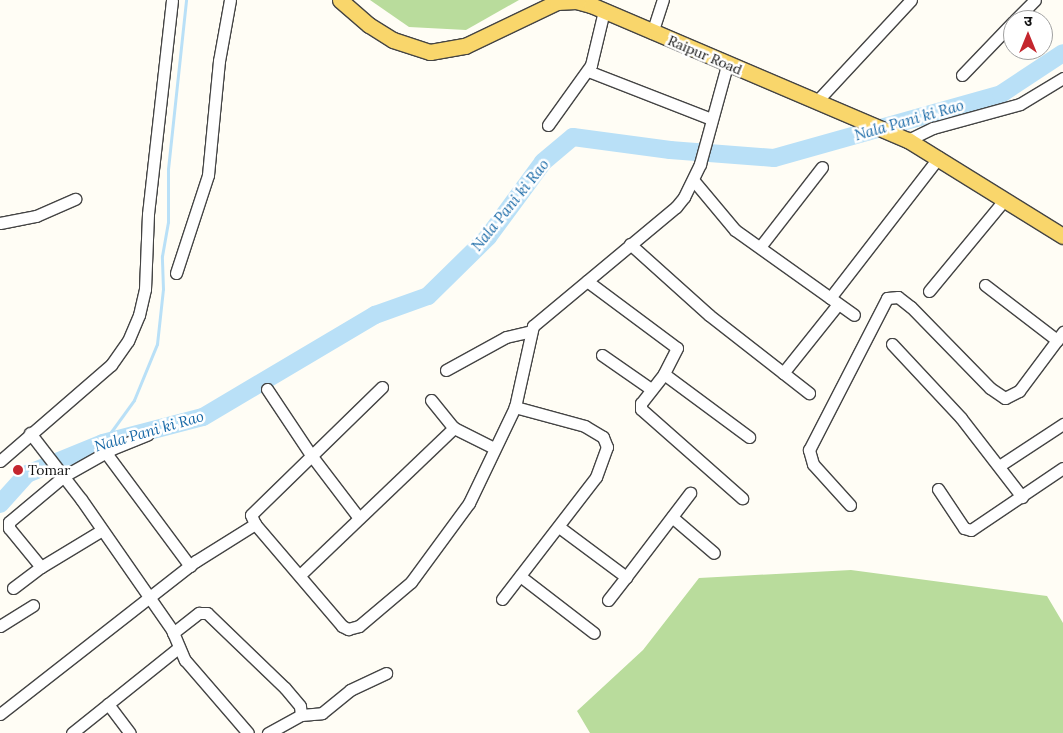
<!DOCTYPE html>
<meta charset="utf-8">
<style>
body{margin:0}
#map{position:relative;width:1063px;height:733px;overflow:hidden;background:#fffdf5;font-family:Lora,"Noto Sans Devanagari",serif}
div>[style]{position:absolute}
.forest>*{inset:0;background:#b9dc9c}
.stream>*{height:3px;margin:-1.5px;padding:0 1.5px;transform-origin:1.5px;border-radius:1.5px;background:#b9e0f7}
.river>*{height:18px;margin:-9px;padding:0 9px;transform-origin:9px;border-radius:9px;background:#b9e0f7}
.roads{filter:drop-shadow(1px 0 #444) drop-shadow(-1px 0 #444) drop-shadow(0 1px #444) drop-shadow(0 -1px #444)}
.minor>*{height:11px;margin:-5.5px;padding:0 5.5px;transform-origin:5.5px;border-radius:5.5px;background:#fff}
.major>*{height:15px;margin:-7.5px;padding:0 7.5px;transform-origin:7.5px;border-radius:7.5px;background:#f9d66b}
.dots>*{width:14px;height:14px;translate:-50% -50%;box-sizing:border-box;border:2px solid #fff;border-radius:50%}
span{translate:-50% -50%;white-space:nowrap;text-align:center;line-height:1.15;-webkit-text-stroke:5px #fff;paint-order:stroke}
.street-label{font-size:14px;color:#111}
.poi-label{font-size:14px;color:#111}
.left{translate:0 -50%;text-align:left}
.water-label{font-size:15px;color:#1768a6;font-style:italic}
.north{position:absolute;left:1003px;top:10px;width:50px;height:50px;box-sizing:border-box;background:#fff;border:1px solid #a0a0a0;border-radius:50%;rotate:0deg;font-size:14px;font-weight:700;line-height:20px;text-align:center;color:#111}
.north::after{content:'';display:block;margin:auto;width:18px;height:22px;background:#c4262e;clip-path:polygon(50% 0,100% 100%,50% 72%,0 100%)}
</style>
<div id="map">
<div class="forest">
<i style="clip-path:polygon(370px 0,519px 0,466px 30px,409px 27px)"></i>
<i style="clip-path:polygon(851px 570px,1047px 596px,1063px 623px,1063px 733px,590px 733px,577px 711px,643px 650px,699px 578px)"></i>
</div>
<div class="stream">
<i style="left:103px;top:443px;width:53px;rotate:-54.2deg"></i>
<i style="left:134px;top:400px;width:61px;rotate:-67.7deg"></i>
<i style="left:157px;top:344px;width:55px;rotate:-83.8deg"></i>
<i style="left:163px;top:289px;width:33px;rotate:-92deg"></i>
<i style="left:162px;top:256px;width:35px;rotate:-80deg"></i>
<i style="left:168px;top:222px;width:53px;rotate:-90deg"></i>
<i style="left:168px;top:169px;width:170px;rotate:-83.9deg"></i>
</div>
<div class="river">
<i style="left:0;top:504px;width:40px;rotate:-48deg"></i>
<i style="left:27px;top:474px;width:82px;rotate:-22.2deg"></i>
<i style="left:103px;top:443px;width:103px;rotate:-14.6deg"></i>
<i style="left:203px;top:417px;width:200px;rotate:-30.7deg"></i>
<i style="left:375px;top:315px;width:56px;rotate:-19.7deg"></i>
<i style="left:428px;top:296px;width:84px;rotate:-44.5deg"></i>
<i style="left:488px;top:237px;width:93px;rotate:-53.7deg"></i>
<i style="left:543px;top:162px;width:39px;rotate:-40deg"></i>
<i style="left:573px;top:137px;width:98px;rotate:7.6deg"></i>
<i style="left:670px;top:150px;width:104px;rotate:4.4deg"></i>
<i style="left:774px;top:158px;width:236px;rotate:-15.7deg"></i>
<i style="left:1001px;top:94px;width:74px;rotate:-33.5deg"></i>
</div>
<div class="roads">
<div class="minor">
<i style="left:1015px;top:20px;width:28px;rotate:-45deg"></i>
<i style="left:652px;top:33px;width:35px;rotate:-72deg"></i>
<i style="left:588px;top:71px;width:132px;rotate:21.3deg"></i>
<i style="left:962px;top:75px;width:74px;rotate:-46.1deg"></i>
<i style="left:817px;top:101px;width:138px;rotate:-47.1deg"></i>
<i style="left:548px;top:125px;width:74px;rotate:-54.4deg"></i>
<i style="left:591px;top:65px;width:56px;rotate:-76.5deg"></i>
<i style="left:908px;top:140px;width:28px;rotate:-26deg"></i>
<i style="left:933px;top:128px;width:90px;rotate:-15.4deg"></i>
<i style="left:1020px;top:104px;width:50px;rotate:-31.2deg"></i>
<i style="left:694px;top:181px;width:64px;rotate:50.1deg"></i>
<i style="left:735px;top:230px;width:146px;rotate:35.5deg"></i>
<i style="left:0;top:223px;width:37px;rotate:-11deg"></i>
<i style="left:36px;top:216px;width:43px;rotate:-23.6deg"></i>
<i style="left:630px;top:244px;width:106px;rotate:41.9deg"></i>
<i style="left:709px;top:315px;width:127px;rotate:38deg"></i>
<i style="left:760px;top:247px;width:101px;rotate:-52.2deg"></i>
<i style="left:176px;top:273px;width:103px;rotate:-71.9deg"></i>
<i style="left:208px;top:175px;width:115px;rotate:-84.5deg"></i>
<i style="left:219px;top:61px;width:62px;rotate:-79.8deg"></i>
<i style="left:587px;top:281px;width:112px;rotate:36.7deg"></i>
<i style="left:677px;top:348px;width:29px;rotate:117deg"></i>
<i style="left:664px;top:374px;width:37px;rotate:128deg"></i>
<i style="left:641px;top:403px;width:6px;rotate:90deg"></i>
<i style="left:641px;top:409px;width:135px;rotate:41.4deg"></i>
<i style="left:985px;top:285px;width:91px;rotate:37.4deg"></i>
<i style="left:929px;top:291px;width:119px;rotate:-50.4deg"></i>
<i style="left:830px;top:298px;width:178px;rotate:-52.3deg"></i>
<i style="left:892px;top:344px;width:101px;rotate:47deg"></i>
<i style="left:961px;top:418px;width:100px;rotate:52.3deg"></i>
<i style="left:602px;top:355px;width:60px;rotate:34.8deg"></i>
<i style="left:446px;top:370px;width:68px;rotate:-28.8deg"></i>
<i style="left:506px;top:337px;width:26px;rotate:-13deg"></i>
<i style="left:783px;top:373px;width:88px;rotate:-51.4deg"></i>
<i style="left:664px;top:374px;width:106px;rotate:36.5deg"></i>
<i style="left:382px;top:387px;width:183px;rotate:135.7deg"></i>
<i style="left:251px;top:515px;width:10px;rotate:66deg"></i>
<i style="left:255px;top:524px;width:134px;rotate:49.5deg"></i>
<i style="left:342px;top:626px;width:7px;rotate:27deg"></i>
<i style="left:348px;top:629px;width:11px;rotate:-15deg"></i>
<i style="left:359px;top:626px;width:68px;rotate:-40.2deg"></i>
<i style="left:411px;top:582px;width:98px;rotate:-53.7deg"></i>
<i style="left:469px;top:503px;width:106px;rotate:-64.4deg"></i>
<i style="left:515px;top:407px;width:83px;rotate:-77.5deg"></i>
<i style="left:533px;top:326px;width:186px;rotate:-39.8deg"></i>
<i style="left:676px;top:207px;width:13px;rotate:-51deg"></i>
<i style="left:684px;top:197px;width:37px;rotate:-64deg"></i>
<i style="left:700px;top:164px;width:103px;rotate:-74.7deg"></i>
<i style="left:267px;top:389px;width:79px;rotate:56.3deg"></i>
<i style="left:311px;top:455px;width:79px;rotate:52.7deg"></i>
<i style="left:431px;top:400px;width:36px;rotate:51deg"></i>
<i style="left:454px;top:428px;width:45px;rotate:26.6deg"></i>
<i style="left:30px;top:433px;width:83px;rotate:52.3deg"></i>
<i style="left:81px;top:499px;width:160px;rotate:55.2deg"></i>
<i style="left:172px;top:630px;width:33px;rotate:67deg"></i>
<i style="left:185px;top:660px;width:96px;rotate:49.2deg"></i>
<i style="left:106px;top:453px;width:141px;rotate:53.4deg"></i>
<i style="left:0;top:461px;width:147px;rotate:-40.9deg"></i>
<i style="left:111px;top:365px;width:29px;rotate:-55deg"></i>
<i style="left:128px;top:341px;width:28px;rotate:-67deg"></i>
<i style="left:139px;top:315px;width:27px;rotate:-77deg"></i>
<i style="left:145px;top:289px;width:75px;rotate:-87.7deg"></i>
<i style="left:148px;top:214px;width:215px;rotate:-83.6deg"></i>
<i style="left:999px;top:466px;width:77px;rotate:-33.3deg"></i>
<i style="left:938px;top:489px;width:47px;rotate:56.3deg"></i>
<i style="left:964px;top:528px;width:7px;rotate:16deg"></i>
<i style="left:971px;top:530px;width:111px;rotate:-34deg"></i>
<i style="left:850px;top:505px;width:55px;rotate:-132.1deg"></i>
<i style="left:813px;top:464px;width:15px;rotate:-106deg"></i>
<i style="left:809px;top:450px;width:171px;rotate:-62.8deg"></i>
<i style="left:887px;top:298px;width:11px;rotate:-5deg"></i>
<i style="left:898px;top:297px;width:16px;rotate:38deg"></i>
<i style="left:911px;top:307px;width:113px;rotate:45.7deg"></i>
<i style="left:990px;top:388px;width:18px;rotate:34deg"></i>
<i style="left:1005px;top:398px;width:16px;rotate:-27deg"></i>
<i style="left:1019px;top:391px;width:74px;rotate:-53.3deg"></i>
<i style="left:672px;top:517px;width:55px;rotate:40.6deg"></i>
<i style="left:559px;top:527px;width:84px;rotate:36.7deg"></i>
<i style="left:626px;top:577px;width:106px;rotate:-52.7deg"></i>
<i style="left:41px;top:567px;width:71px;rotate:-31.2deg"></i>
<i style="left:300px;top:575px;width:213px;rotate:-43.7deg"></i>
<i style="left:520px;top:576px;width:93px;rotate:37.6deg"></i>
<i style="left:13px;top:588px;width:35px;rotate:-37deg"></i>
<i style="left:41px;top:567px;width:50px;rotate:-129.4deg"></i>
<i style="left:9px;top:528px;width:6px;rotate:-90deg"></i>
<i style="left:9px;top:522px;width:72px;rotate:-39.9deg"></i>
<i style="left:64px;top:476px;width:55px;rotate:-29.4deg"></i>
<i style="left:112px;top:449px;width:38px;rotate:-22deg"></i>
<i style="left:502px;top:599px;width:154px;rotate:-52.4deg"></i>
<i style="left:596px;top:477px;width:32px;rotate:-70deg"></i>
<i style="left:607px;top:447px;width:11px;rotate:-112deg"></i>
<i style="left:603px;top:437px;width:21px;rotate:-149deg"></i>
<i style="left:585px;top:426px;width:73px;rotate:-164.8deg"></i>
<i style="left:608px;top:600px;width:29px;rotate:-52deg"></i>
<i style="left:0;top:626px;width:39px;rotate:-32deg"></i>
<i style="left:173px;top:633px;width:33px;rotate:-38deg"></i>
<i style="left:199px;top:613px;width:8px"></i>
<i style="left:207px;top:613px;width:108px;rotate:43.9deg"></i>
<i style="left:285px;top:688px;width:23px;rotate:50deg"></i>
<i style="left:300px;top:706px;width:9px;rotate:84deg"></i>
<i style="left:301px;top:715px;width:38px;rotate:151deg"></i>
<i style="left:108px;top:704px;width:36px;rotate:53deg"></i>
<i style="left:0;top:714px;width:249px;rotate:-38deg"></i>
<i style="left:196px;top:561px;width:70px;rotate:-32.1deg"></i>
<i style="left:301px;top:715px;width:21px;rotate:-5deg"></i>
<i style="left:322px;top:713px;width:36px;rotate:-39deg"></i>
<i style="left:350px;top:690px;width:40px;rotate:-25deg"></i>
<i style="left:72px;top:733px;width:136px;rotate:-38.7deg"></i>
</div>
<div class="major">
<i style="left:340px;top:0;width:38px;rotate:41deg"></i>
<i style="left:369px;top:25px;width:28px;rotate:32deg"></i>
<i style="left:393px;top:40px;width:39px;rotate:18deg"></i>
<i style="left:430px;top:52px;width:36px;rotate:-10deg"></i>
<i style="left:465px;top:46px;width:102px;rotate:-25.6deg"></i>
<i style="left:557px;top:2px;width:19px;rotate:-3deg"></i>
<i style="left:576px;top:1px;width:16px;rotate:15deg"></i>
<i style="left:591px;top:5px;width:345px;rotate:23.1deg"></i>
<i style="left:908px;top:140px;width:182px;rotate:31.8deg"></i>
</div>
</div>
<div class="dots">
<i style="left:18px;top:470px;background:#c4262e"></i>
</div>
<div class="street-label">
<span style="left:705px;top:55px;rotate:23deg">Raipur Road</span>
</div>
<div class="poi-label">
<span class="left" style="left:28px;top:470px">Tomar</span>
</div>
<div class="water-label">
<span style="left:909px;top:120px;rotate:-16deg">Nala Pani ki Rao</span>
<span style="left:510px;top:205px;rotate:-51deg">Nala Pani ki Rao</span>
<span style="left:149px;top:431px;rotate:-16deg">Nala Pani ki Rao</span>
</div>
<div class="north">उ</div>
</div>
